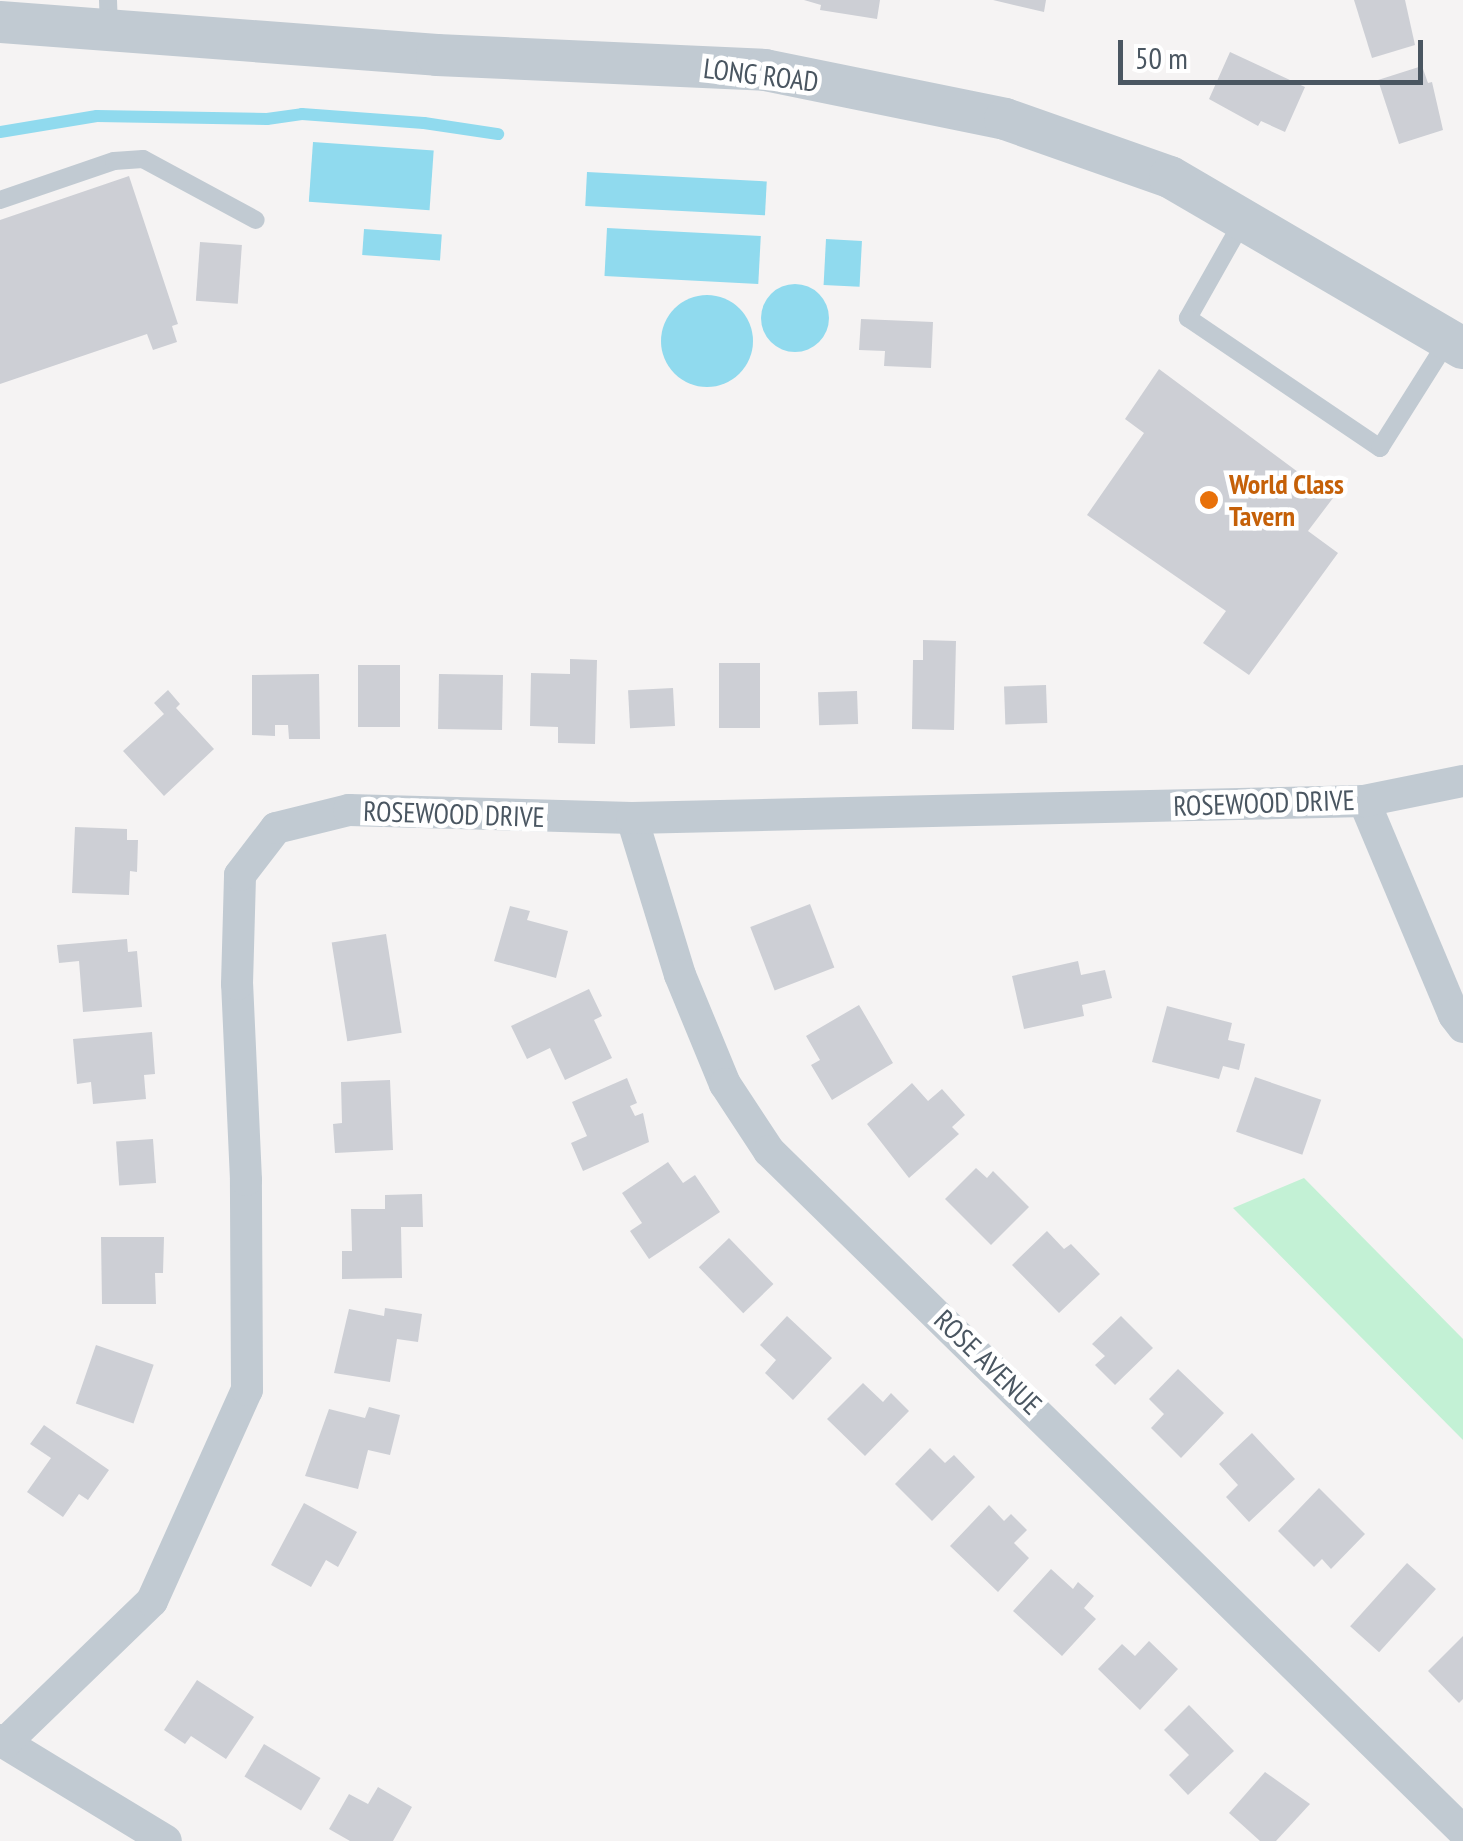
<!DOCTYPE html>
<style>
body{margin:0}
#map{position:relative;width:1463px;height:1841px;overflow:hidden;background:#f5f3f3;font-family:"PT Sans Narrow",sans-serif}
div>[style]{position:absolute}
.green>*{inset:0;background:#c3f1d5}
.water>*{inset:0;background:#90daee;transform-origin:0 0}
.round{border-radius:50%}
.stream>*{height:12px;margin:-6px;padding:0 6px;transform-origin:6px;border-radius:6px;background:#90daee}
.building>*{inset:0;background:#cdcfd5;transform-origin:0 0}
.service>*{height:18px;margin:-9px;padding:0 9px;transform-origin:9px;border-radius:9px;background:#c1cad2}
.minor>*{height:32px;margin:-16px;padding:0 16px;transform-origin:16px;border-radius:16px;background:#c1cad2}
.tertiary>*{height:42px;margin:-21px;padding:0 21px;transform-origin:21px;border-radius:21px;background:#c1cad2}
.dots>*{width:28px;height:28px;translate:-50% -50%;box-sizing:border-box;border:5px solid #fff;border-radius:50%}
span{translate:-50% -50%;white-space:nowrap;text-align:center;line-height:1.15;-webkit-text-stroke:9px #fff;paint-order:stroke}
.street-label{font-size:28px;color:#4a5661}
.food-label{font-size:28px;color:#c56008;font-weight:700}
.left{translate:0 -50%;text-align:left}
.scale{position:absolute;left:1118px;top:40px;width:305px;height:45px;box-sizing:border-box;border:5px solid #4a5661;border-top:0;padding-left:12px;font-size:30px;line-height:35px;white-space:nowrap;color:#4a5661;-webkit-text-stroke:8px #fff;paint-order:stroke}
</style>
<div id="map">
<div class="green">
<i style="clip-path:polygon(1304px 1178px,1463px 1339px,1463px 1440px,1233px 1208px)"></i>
</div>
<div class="water">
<i style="left:313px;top:142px;width:121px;height:60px;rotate:4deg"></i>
<i style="left:587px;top:172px;width:180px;height:34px;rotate:3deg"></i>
<i style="left:607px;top:228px;width:154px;height:48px;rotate:3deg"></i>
<i style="left:364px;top:229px;width:78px;height:26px;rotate:4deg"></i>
<i style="left:826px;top:239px;width:36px;height:46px;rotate:3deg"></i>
<i class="round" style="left:761px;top:284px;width:68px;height:68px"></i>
<i class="round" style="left:661px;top:295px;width:92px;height:92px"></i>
</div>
<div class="stream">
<i style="left:0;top:132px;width:98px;rotate:-9.4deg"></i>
<i style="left:97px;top:116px;width:170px;rotate:1deg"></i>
<i style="left:267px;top:119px;width:35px;rotate:-8deg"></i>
<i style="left:302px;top:114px;width:122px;rotate:4.2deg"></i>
<i style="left:424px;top:123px;width:75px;rotate:8.5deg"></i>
</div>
<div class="building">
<i style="clip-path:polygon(804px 0,880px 0,877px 19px,820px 10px,821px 5px)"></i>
<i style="clip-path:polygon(993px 0,1046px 0,1044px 12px)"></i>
<i style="clip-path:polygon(1354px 0,1405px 0,1415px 45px,1372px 58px)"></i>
<i style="clip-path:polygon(1230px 52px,1305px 87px,1285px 132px,1261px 121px,1258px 126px,1209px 99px)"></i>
<i style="clip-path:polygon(1422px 66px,1428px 83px,1432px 82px,1443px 130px,1399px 144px,1378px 80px)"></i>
<i style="clip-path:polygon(129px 176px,178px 324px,172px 326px,177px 342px,153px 350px,147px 334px,0 384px,0 220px)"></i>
<i style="left:200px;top:242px;width:42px;height:59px;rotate:4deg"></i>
<i style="clip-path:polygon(861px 319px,933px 322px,931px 368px,884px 366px,885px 351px,859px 350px)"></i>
<i style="clip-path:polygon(1159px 369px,1333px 498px,1308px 531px,1338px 553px,1249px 675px,1203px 643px,1226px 611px,1087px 515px,1144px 433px,1125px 419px)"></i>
<i style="clip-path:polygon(923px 640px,956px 641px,954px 730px,912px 729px,913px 660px,923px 660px)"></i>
<i style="clip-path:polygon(570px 659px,597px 660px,595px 744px,558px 743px,558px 727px,530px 726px,531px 673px,570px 674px)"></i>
<i style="left:719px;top:663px;width:41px;height:65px"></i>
<i style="left:358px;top:665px;width:42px;height:62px"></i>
<i style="clip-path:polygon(319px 674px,320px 739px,289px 739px,288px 725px,275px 725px,275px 736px,252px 735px,252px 675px)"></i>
<i style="left:439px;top:674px;width:64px;height:55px;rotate:1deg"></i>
<i style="left:1046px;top:685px;width:38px;height:42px;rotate:88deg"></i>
<i style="left:673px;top:688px;width:38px;height:45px;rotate:87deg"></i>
<i style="clip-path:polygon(168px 690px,180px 704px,176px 708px,214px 749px,164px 796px,123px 751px,164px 714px,154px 703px)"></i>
<i style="left:857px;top:691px;width:33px;height:39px;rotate:88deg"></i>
<i style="clip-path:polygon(75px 827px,127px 829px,127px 840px,138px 840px,137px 872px,130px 871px,129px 895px,72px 893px)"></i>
<i style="left:810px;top:904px;width:68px;height:64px;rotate:69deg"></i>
<i style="clip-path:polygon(510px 906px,530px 911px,527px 920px,568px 931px,556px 978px,494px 961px)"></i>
<i style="left:386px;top:934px;width:100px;height:55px;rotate:81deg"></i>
<i style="clip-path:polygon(127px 939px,128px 952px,137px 951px,142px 1007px,83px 1012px,79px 961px,59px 963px,57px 945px)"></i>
<i style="clip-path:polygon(1078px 961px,1081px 975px,1105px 970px,1112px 998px,1082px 1005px,1084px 1016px,1024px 1029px,1012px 976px)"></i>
<i style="clip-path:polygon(589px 989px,602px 1016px,594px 1020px,612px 1058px,565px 1080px,550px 1048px,527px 1059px,511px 1026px)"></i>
<i style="clip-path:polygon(859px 1005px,893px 1063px,832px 1100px,811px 1065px,820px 1060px,806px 1036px)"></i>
<i style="clip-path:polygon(1167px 1006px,1232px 1023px,1228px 1040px,1245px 1044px,1239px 1070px,1223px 1066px,1219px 1079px,1152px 1062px)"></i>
<i style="clip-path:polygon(152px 1032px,155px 1074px,144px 1075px,146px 1099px,93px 1104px,91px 1082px,77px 1084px,73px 1039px)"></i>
<i style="left:1255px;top:1077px;width:70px;height:58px;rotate:19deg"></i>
<i style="clip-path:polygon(627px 1078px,637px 1103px,630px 1106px,635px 1116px,643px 1113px,649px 1142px,583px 1171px,571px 1143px,587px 1136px,572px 1102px)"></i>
<i style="clip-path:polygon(390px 1080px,393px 1150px,335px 1153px,333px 1124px,342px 1123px,341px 1082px)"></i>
<i style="clip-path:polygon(912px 1083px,928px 1101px,942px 1089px,965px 1115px,952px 1127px,959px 1134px,909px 1178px,867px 1124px)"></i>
<i style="left:153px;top:1139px;width:44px;height:37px;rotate:86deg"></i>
<i style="clip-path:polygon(668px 1162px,683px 1183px,695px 1175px,720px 1212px,649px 1259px,630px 1231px,642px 1223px,622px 1193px)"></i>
<i style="clip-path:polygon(976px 1168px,987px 1178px,993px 1171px,1029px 1207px,991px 1245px,945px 1199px)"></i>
<i style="clip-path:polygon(422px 1194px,423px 1227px,401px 1227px,402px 1278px,342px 1279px,342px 1251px,352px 1251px,351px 1209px,385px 1209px,385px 1195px)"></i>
<i style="clip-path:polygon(1047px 1231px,1064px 1249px,1071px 1244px,1100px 1274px,1059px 1313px,1012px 1265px)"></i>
<i style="clip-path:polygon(101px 1237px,164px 1237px,163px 1273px,155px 1273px,156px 1304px,102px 1304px)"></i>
<i style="left:729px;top:1238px;width:64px;height:42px;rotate:46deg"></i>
<i style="clip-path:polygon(385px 1308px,422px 1314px,418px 1342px,397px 1339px,390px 1382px,334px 1373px,349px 1309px,384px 1316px)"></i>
<i style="clip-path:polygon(787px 1316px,832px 1358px,793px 1400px,765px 1373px,776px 1360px,760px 1345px)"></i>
<i style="clip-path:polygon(1121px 1316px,1153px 1348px,1115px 1385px,1095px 1365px,1105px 1356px,1092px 1344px)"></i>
<i style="left:96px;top:1345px;width:61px;height:62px;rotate:19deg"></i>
<i style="clip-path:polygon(1178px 1369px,1224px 1413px,1181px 1458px,1151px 1428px,1164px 1414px,1149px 1399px)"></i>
<i style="clip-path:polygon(863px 1383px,883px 1402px,891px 1393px,909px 1411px,865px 1456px,827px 1419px)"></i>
<i style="clip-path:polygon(369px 1407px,400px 1415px,390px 1455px,368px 1450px,358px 1489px,305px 1476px,329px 1409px,365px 1418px)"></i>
<i style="clip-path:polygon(44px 1425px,109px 1470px,88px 1500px,79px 1494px,63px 1517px,27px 1492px,51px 1458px,30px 1444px)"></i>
<i style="clip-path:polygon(1252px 1433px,1295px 1479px,1249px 1522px,1226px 1497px,1238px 1485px,1219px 1464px)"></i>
<i style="clip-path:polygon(930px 1448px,945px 1463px,954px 1455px,975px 1477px,932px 1521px,895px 1484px)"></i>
<i style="clip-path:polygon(1319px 1488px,1365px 1534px,1331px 1569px,1322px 1559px,1314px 1567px,1278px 1531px)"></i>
<i style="clip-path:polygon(304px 1503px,357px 1532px,338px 1567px,326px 1560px,311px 1587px,271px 1565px)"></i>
<i style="clip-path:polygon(989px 1505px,1004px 1521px,1011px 1514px,1027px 1530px,1014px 1543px,1029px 1558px,998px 1592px,950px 1546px)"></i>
<i style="left:1407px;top:1563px;width:39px;height:85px;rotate:42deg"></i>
<i style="clip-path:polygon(1051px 1569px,1073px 1589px,1078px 1582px,1094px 1596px,1084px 1608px,1096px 1619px,1062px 1656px,1013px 1611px)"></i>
<i style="clip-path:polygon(1463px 1636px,1463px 1699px,1459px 1703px,1428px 1671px)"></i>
<i style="clip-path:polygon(1149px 1641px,1178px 1669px,1140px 1710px,1098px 1669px,1122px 1644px,1135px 1656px)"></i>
<i style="clip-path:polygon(197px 1680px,254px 1717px,226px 1759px,191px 1736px,185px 1744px,164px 1730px)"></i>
<i style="clip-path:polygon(1189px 1705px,1234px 1751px,1188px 1795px,1169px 1775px,1189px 1755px,1164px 1730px)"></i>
<i style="left:264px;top:1744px;width:66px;height:38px;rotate:31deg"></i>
<i style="clip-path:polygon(1265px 1772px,1310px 1804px,1276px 1841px,1260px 1841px,1229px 1813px)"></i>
<i style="clip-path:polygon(378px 1787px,412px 1807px,393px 1841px,350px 1841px,329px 1829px,349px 1794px,368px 1804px)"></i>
</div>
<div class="service">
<i style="left:108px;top:0;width:29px;rotate:88deg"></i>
<i style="left:0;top:200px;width:120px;rotate:-18.9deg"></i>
<i style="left:114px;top:161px;width:29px;rotate:-4deg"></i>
<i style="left:143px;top:159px;width:128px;rotate:28.4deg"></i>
<i style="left:1244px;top:219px;width:114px;rotate:119.5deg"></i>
<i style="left:1188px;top:318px;width:232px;rotate:34.1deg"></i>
<i style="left:1380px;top:448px;width:128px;rotate:-57.8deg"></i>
</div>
<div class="minor">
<i style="left:1364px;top:801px;width:232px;rotate:67.2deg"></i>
<i style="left:1454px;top:1015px;width:15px;rotate:53deg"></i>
<i style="left:632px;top:818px;width:164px;rotate:73deg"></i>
<i style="left:680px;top:975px;width:118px;rotate:67.6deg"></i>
<i style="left:725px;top:1084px;width:80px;rotate:56.7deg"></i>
<i style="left:769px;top:1151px;width:972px;rotate:44.42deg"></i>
<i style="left:0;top:1740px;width:194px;rotate:31.3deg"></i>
<i style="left:5px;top:1743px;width:204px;rotate:-44deg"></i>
<i style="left:152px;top:1601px;width:231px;rotate:-65.8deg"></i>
<i style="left:247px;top:1390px;width:210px;rotate:-90.3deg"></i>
<i style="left:246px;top:1180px;width:196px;rotate:-92.6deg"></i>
<i style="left:237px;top:984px;width:109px;rotate:-88.4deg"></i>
<i style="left:240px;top:875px;width:59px;rotate:-52.5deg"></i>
<i style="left:276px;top:828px;width:75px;rotate:-13.9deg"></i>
<i style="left:349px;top:810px;width:283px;rotate:1.6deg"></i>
<i style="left:632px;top:818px;width:732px;rotate:-1.33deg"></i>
<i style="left:1364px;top:801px;width:101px;rotate:-11.4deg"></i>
</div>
<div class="tertiary">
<i style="left:0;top:22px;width:438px;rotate:4.3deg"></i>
<i style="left:437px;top:55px;width:328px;rotate:2.6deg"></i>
<i style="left:765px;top:70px;width:245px;rotate:11.5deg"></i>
<i style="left:1005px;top:119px;width:175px;rotate:19.4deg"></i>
<i style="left:1170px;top:177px;width:339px;rotate:30.3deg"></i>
</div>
<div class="dots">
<i style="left:1209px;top:500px;background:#e8710a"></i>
</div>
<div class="street-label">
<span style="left:761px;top:75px;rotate:7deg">LONG ROAD</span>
<span style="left:1264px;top:803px;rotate:-2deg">ROSEWOOD DRIVE</span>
<span style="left:454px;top:814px;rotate:2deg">ROSEWOOD DRIVE</span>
<span style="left:988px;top:1362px;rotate:44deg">ROSE AVENUE</span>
</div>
<div class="food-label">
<span class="left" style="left:1229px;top:500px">World Class<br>Tavern</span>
</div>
<div class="scale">50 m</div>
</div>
